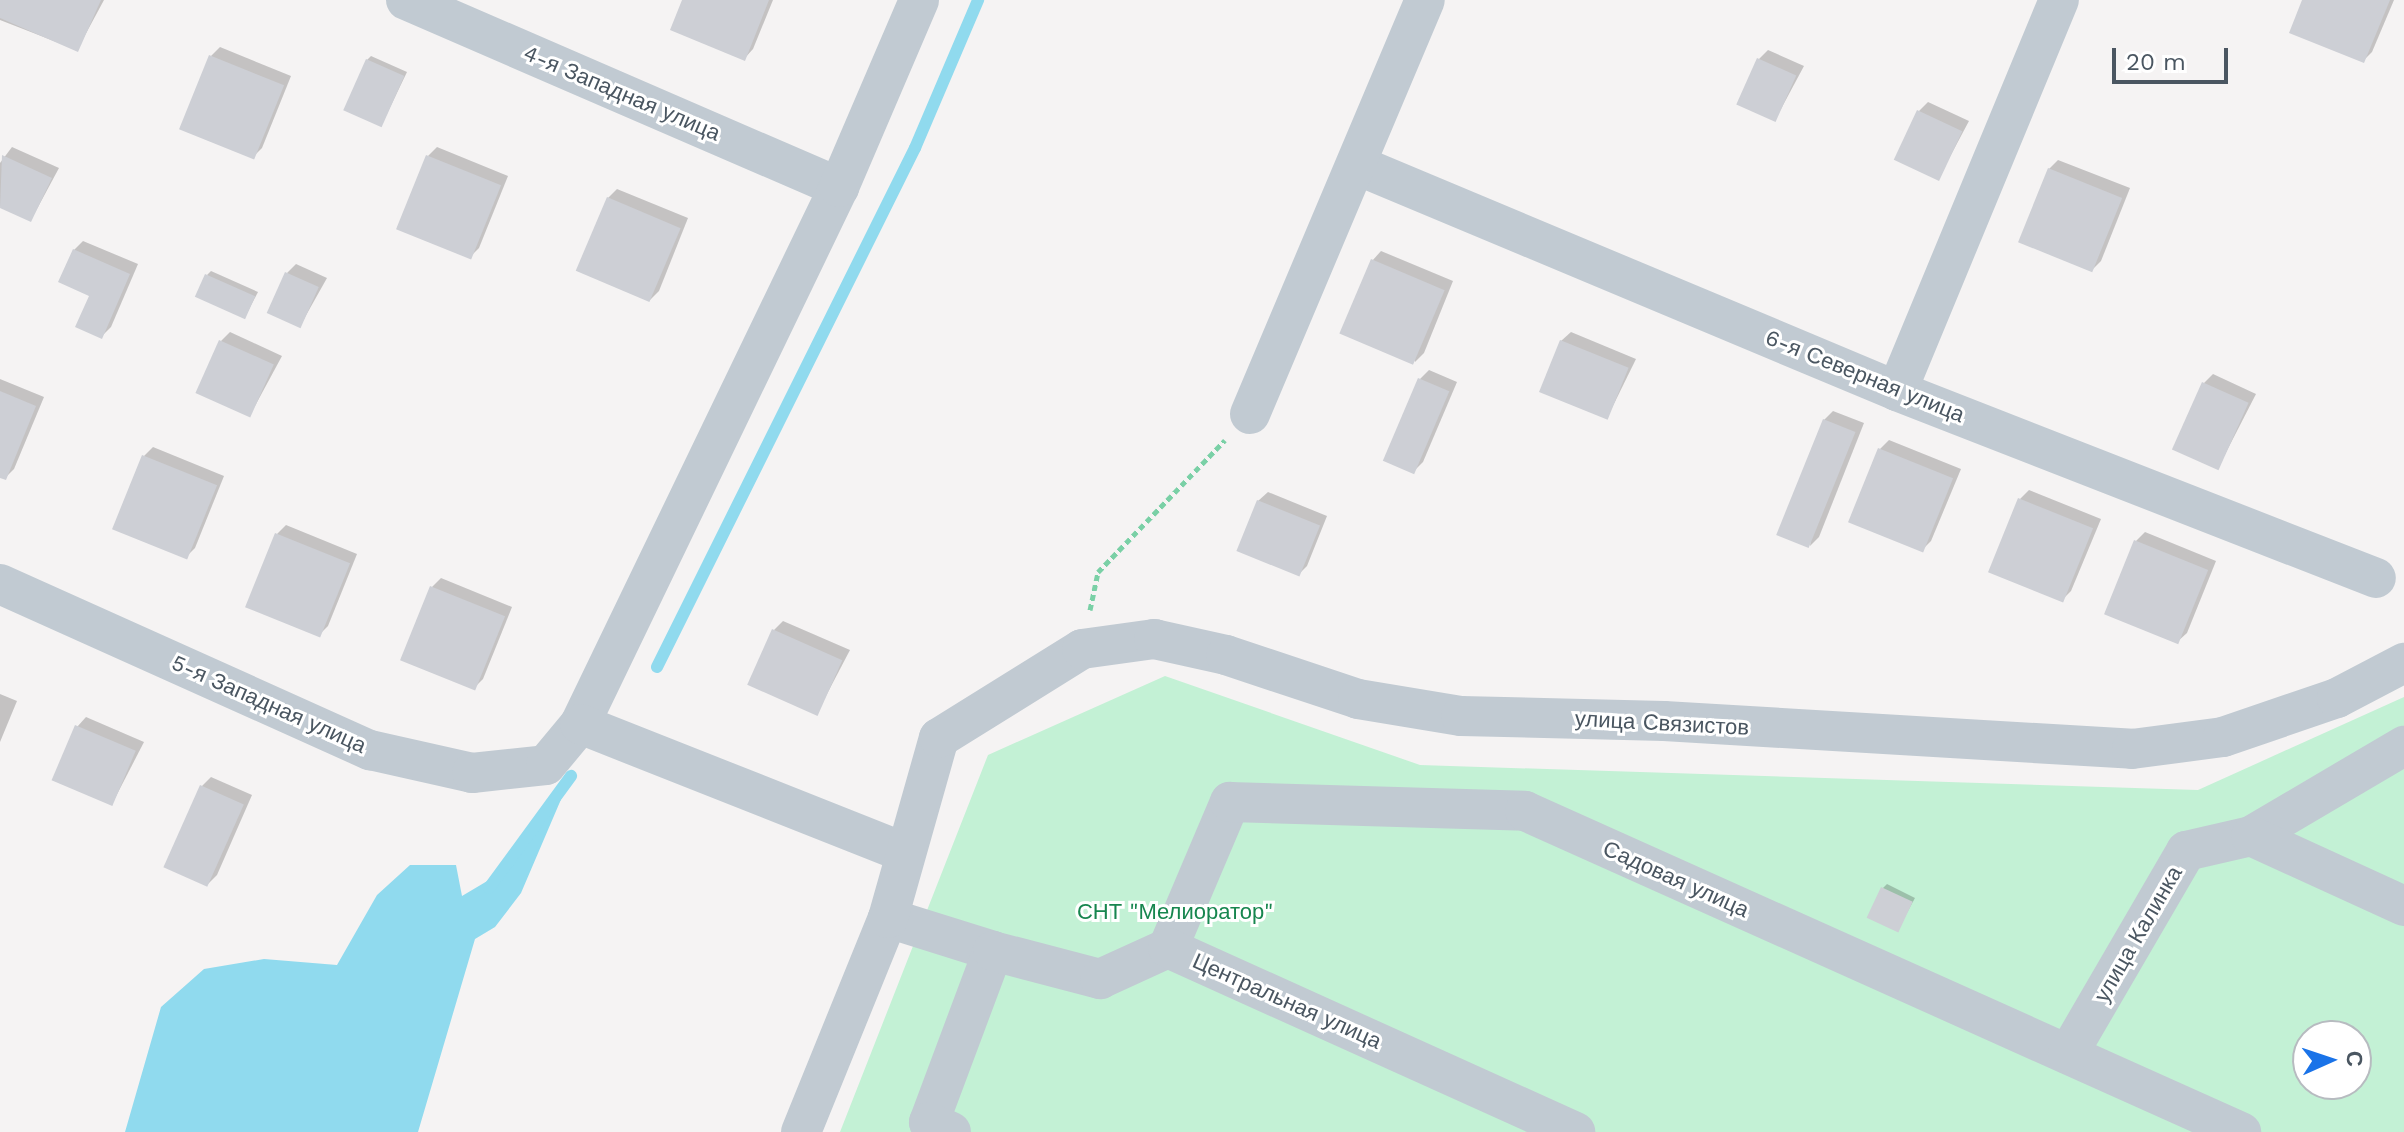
<!DOCTYPE html>
<meta charset="utf-8">
<style>
body{margin:0}
#map{position:relative;width:2404px;height:1132px;overflow:hidden;background:#f5f3f3;font-family:"Work Sans",sans-serif}
div>[style]{position:absolute}
.green>*{inset:0;background:#c3f1d5}
.water>*{inset:0;background:#90daee}
.shadow>*{inset:0;background:#0003}
.stream>*{height:12px;margin:-6px;padding:0 6px;transform-origin:6px;border-radius:6px;background:#90daee}
.building>*{inset:0;background:#cdcfd5;transform-origin:0 0}
.path>*{height:5px;margin-top:-2.5px;transform-origin:0;background:repeating-linear-gradient(90deg,#7ad0a6 0 6px,transparent 0 10px)}
.minor>*{height:40px;margin:-20px;padding:0 20px;transform-origin:20px;border-radius:20px;background:#c1cad2}
span{translate:-50% -50%;white-space:nowrap;text-align:center;line-height:1.15;-webkit-text-stroke:6px #fff;paint-order:stroke}
.street-label{font-size:22px;color:#4a5661}
.park-label{font-size:22px;color:#17864f}
.north{position:absolute;left:2292px;top:1020px;width:80px;height:80px;box-sizing:border-box;background:#fff;border:2px solid #b7bbc0;border-radius:50%;rotate:87deg;font-size:22px;font-weight:700;line-height:32px;text-align:center;color:#4a5661}
.north::after{content:'';display:block;margin:auto;width:28px;height:36px;background:#1a73e8;clip-path:polygon(50% 0,100% 100%,50% 72%,0 100%)}
.scale{position:absolute;left:2112px;top:48px;width:116px;height:36px;box-sizing:border-box;border:4px solid #4a5661;border-top:0;padding-left:10px;font-size:24px;line-height:28px;white-space:nowrap;color:#4a5661;-webkit-text-stroke:6px #fff;paint-order:stroke}
</style>
<div id="map">
<div class="green">
<i style="clip-path:polygon(evenodd,1165px 676px,1420px 765px,2198px 790px,2404px 697px,2404px 1132px,840px 1132px,988px 755px,1165px 676px,2308px 1036px,2356px 1036px,2356px 1084px,2308px 1084px,2308px 1036px)"></i>
</div>
<div class="water">
<i style="clip-path:polygon(571px 776px,521px 893px,495px 927px,475px 939px,418px 1132px,125px 1132px,161px 1007px,204px 969px,264px 959px,337px 965px,377px 895px,410px 865px,456px 865px,462px 896px,511px 867px)"></i>
</div>
<div class="shadow">
<i style="clip-path:polygon(0 0,104px 0,77px 50px,0 20px)"></i>
<i style="clip-path:polygon(684px 0,773px 0,753px 49px,744px 59px)"></i>
<i style="clip-path:polygon(2305px 0,2394px 0,2372px 52px,2363px 61px)"></i>
<i style="clip-path:polygon(220px 47px,291px 76px,262px 148px,253px 157px,211px 56px)"></i>
<i style="clip-path:polygon(1768px 50px,1804px 66px,1775px 120px,1759px 59px)"></i>
<i style="clip-path:polygon(371px 56px,407px 72px,382px 124px,367px 60px)"></i>
<i style="clip-path:polygon(1928px 102px,1969px 121px,1938px 179px,1919px 111px)"></i>
<i style="clip-path:polygon(12px 147px,59px 168px,31px 220px,0 206px,0 163px)"></i>
<i style="clip-path:polygon(437px 147px,508px 176px,479px 248px,470px 257px,428px 156px)"></i>
<i style="clip-path:polygon(2058px 160px,2130px 188px,2101px 261px,2092px 270px,2049px 169px)"></i>
<i style="clip-path:polygon(617px 189px,688px 218px,659px 291px,650px 300px,608px 198px)"></i>
<i style="clip-path:polygon(83px 241px,138px 264px,111px 327px,102px 336px,74px 250px)"></i>
<i style="clip-path:polygon(1381px 251px,1453px 281px,1424px 353px,1415px 362px,1372px 261px)"></i>
<i style="clip-path:polygon(296px 264px,327px 278px,300px 326px,287px 273px)"></i>
<i style="clip-path:polygon(211px 271px,258px 292px,245px 317px,207px 275px)"></i>
<i style="clip-path:polygon(230px 332px,282px 356px,250px 415px,221px 341px)"></i>
<i style="clip-path:polygon(1571px 332px,1636px 359px,1607px 418px,1561px 341px)"></i>
<i style="clip-path:polygon(1429px 370px,1457px 382px,1423px 462px,1414px 471px,1420px 379px)"></i>
<i style="clip-path:polygon(2213px 374px,2256px 394px,2218px 468px,2204px 383px)"></i>
<i style="clip-path:polygon(0 379px,44px 397px,14px 469px,5px 478px,0 476px)"></i>
<i style="clip-path:polygon(1833px 411px,1864px 423px,1819px 537px,1810px 546px,1824px 420px)"></i>
<i style="clip-path:polygon(1889px 440px,1961px 469px,1931px 541px,1922px 550px,1880px 449px)"></i>
<i style="clip-path:polygon(153px 447px,224px 476px,195px 548px,186px 557px,144px 456px)"></i>
<i style="clip-path:polygon(2029px 490px,2101px 519px,2071px 591px,2062px 600px,2020px 499px)"></i>
<i style="clip-path:polygon(1268px 492px,1327px 516px,1307px 566px,1298px 575px,1258px 501px)"></i>
<i style="clip-path:polygon(286px 525px,357px 554px,328px 626px,319px 635px,277px 534px)"></i>
<i style="clip-path:polygon(2145px 532px,2216px 561px,2187px 633px,2177px 642px,2106px 613px,2136px 541px)"></i>
<i style="clip-path:polygon(441px 578px,512px 607px,483px 679px,474px 688px,432px 587px)"></i>
<i style="clip-path:polygon(783px 621px,850px 650px,817px 713px,774px 630px)"></i>
<i style="clip-path:polygon(0 694px,17px 701px,0 742px)"></i>
<i style="clip-path:polygon(86px 717px,144px 742px,112px 804px,77px 727px)"></i>
<i style="clip-path:polygon(211px 777px,252px 795px,217px 875px,208px 884px,202px 786px)"></i>
<i style="clip-path:polygon(1887px 884px,1915px 898px,1897px 931px,1883px 888px)"></i>
</div>
<div class="stream">
<i style="left:657px;top:667px;width:580px;rotate:-63.57deg"></i>
<i style="left:915px;top:148px;width:161px;rotate:-66.9deg"></i>
<i style="left:489px;top:888px;width:139px;rotate:-53.8deg"></i>
</div>
<div class="building">
<i style="clip-path:polygon(0 0,101px 0,78px 52px,0 18px)"></i>
<i style="clip-path:polygon(682px 0,769px 0,745px 61px,670px 30px)"></i>
<i style="clip-path:polygon(2302px 0,2390px 0,2364px 63px,2289px 33px)"></i>
<i style="left:209px;top:55px;width:81px;height:80px;rotate:22deg"></i>
<i style="left:1757px;top:58px;width:43px;height:51px;rotate:24deg"></i>
<i style="left:366px;top:59px;width:42px;height:56px;rotate:24deg"></i>
<i style="left:1917px;top:110px;width:50px;height:55px;rotate:25deg"></i>
<i style="clip-path:polygon(2px 155px,52px 178px,31px 222px,0 208px)"></i>
<i style="left:426px;top:155px;width:81px;height:80px;rotate:22deg"></i>
<i style="left:2048px;top:168px;width:80px;height:80px;rotate:22deg"></i>
<i style="left:607px;top:197px;width:80px;height:80px;rotate:23deg"></i>
<i style="clip-path:polygon(73px 249px,130px 274px,102px 339px,75px 327px,89px 296px,58px 282px)"></i>
<i style="left:1371px;top:259px;width:80px;height:81px;rotate:23deg"></i>
<i style="left:285px;top:272px;width:37px;height:45px;rotate:24deg"></i>
<i style="left:205px;top:274px;width:55px;height:25px;rotate:24deg"></i>
<i style="left:219px;top:340px;width:60px;height:58px;rotate:24deg"></i>
<i style="left:1560px;top:340px;width:74px;height:56px;rotate:22deg"></i>
<i style="left:1418px;top:378px;width:34px;height:90px;rotate:23deg"></i>
<i style="left:2202px;top:382px;width:51px;height:74px;rotate:24deg"></i>
<i style="clip-path:polygon(0 391px,36px 406px,6px 480px,0 478px)"></i>
<i style="left:1823px;top:419px;width:35px;height:125px;rotate:22deg"></i>
<i style="left:1878px;top:448px;width:81px;height:80px;rotate:22deg"></i>
<i style="left:142px;top:455px;width:81px;height:80px;rotate:22deg"></i>
<i style="left:2018px;top:498px;width:81px;height:80px;rotate:22deg"></i>
<i style="left:1257px;top:500px;width:68px;height:55px;rotate:22deg"></i>
<i style="left:275px;top:533px;width:81px;height:80px;rotate:22deg"></i>
<i style="left:2134px;top:540px;width:80px;height:80px;rotate:22deg"></i>
<i style="left:430px;top:586px;width:81px;height:80px;rotate:22deg"></i>
<i style="left:772px;top:629px;width:77px;height:61px;rotate:24deg"></i>
<i style="left:75px;top:725px;width:66px;height:60px;rotate:23deg"></i>
<i style="left:200px;top:785px;width:48px;height:90px;rotate:24deg"></i>
<i style="left:1881px;top:887px;width:35px;height:34px;rotate:25deg"></i>
</div>
<div class="path">
<i style="left:1090px;top:610px;width:39px;rotate:-78deg"></i>
<i style="left:1098px;top:572px;width:183px;rotate:-46.1deg"></i>
</div>
<div class="minor">
<i style="left:406px;top:0;width:472px;rotate:23.4deg"></i>
<i style="left:1357px;top:165px;width:585px;rotate:22.71deg"></i>
<i style="left:1897px;top:391px;width:514px;rotate:21.33deg"></i>
<i style="left:1897px;top:391px;width:423px;rotate:-67.5deg"></i>
<i style="left:1250px;top:414px;width:449px;rotate:-67.1deg"></i>
<i style="left:0;top:584px;width:406px;rotate:24.2deg"></i>
<i style="left:370px;top:750px;width:105px;rotate:12.7deg"></i>
<i style="left:472px;top:773px;width:74px;rotate:-6.2deg"></i>
<i style="left:546px;top:765px;width:53px;rotate:-50.3deg"></i>
<i style="left:580px;top:724px;width:596px;rotate:-64.25deg"></i>
<i style="left:839px;top:187px;width:203px;rotate:-66.8deg"></i>
<i style="left:580px;top:724px;width:347px;rotate:21.6deg"></i>
<i style="left:2251px;top:836px;width:178px;rotate:-30.5deg"></i>
<i style="left:888px;top:918px;width:110px;rotate:17.4deg"></i>
<i style="left:993px;top:951px;width:183px;rotate:110.5deg"></i>
<i style="left:929px;top:1122px;width:24px;rotate:24deg"></i>
<i style="left:1168px;top:948px;width:159px;rotate:-67deg"></i>
<i style="left:1230px;top:802px;width:295px;rotate:1.7deg"></i>
<i style="left:1525px;top:811px;width:785px;rotate:24.15deg"></i>
<i style="left:993px;top:951px;width:111px;rotate:14.7deg"></i>
<i style="left:1100px;top:979px;width:75px;rotate:-24.5deg"></i>
<i style="left:1168px;top:948px;width:447px;rotate:24.3deg"></i>
<i style="left:2068px;top:1054px;width:235px;rotate:-59.8deg"></i>
<i style="left:2186px;top:851px;width:67px;rotate:-13deg"></i>
<i style="left:2251px;top:836px;width:168px;rotate:24.6deg"></i>
<i style="left:801px;top:1132px;width:231px;rotate:-67.9deg"></i>
<i style="left:888px;top:918px;width:187px;rotate:-74.2deg"></i>
<i style="left:939px;top:738px;width:168px;rotate:-31.9deg"></i>
<i style="left:1082px;top:649px;width:73px;rotate:-7.9deg"></i>
<i style="left:1154px;top:639px;width:74px;rotate:12.5deg"></i>
<i style="left:1226px;top:655px;width:139px;rotate:18.4deg"></i>
<i style="left:1358px;top:699px;width:104px;rotate:9.4deg"></i>
<i style="left:1461px;top:716px;width:203px;rotate:1.4deg"></i>
<i style="left:1664px;top:721px;width:469px;rotate:3.4deg"></i>
<i style="left:2132px;top:749px;width:92px;rotate:-7.5deg"></i>
<i style="left:2223px;top:737px;width:120px;rotate:-18.9deg"></i>
<i style="left:2337px;top:698px;width:76px;rotate:-27.6deg"></i>
</div>
<div class="street-label">
<span style="left:622px;top:93px;rotate:23deg">4-я Западная улица</span>
<span style="left:1865px;top:376px;rotate:22deg">6-я Северная улица</span>
<span style="left:269px;top:704px;rotate:24deg">5-я Западная улица</span>
<span style="left:1662px;top:723px;rotate:3deg">улица Связистов</span>
<span style="left:1676px;top:879px;rotate:24deg">Садовая улица</span>
<span style="left:2138px;top:934px;rotate:-60deg">улица Калинка</span>
<span style="left:1287px;top:1001px;rotate:24deg">Центральная улица</span>
</div>
<div class="park-label">
<span style="left:1175px;top:912px">СНТ "Мелиоратор"</span>
</div>
<div class="north">С</div>
<div class="scale">20 m</div>
</div>
